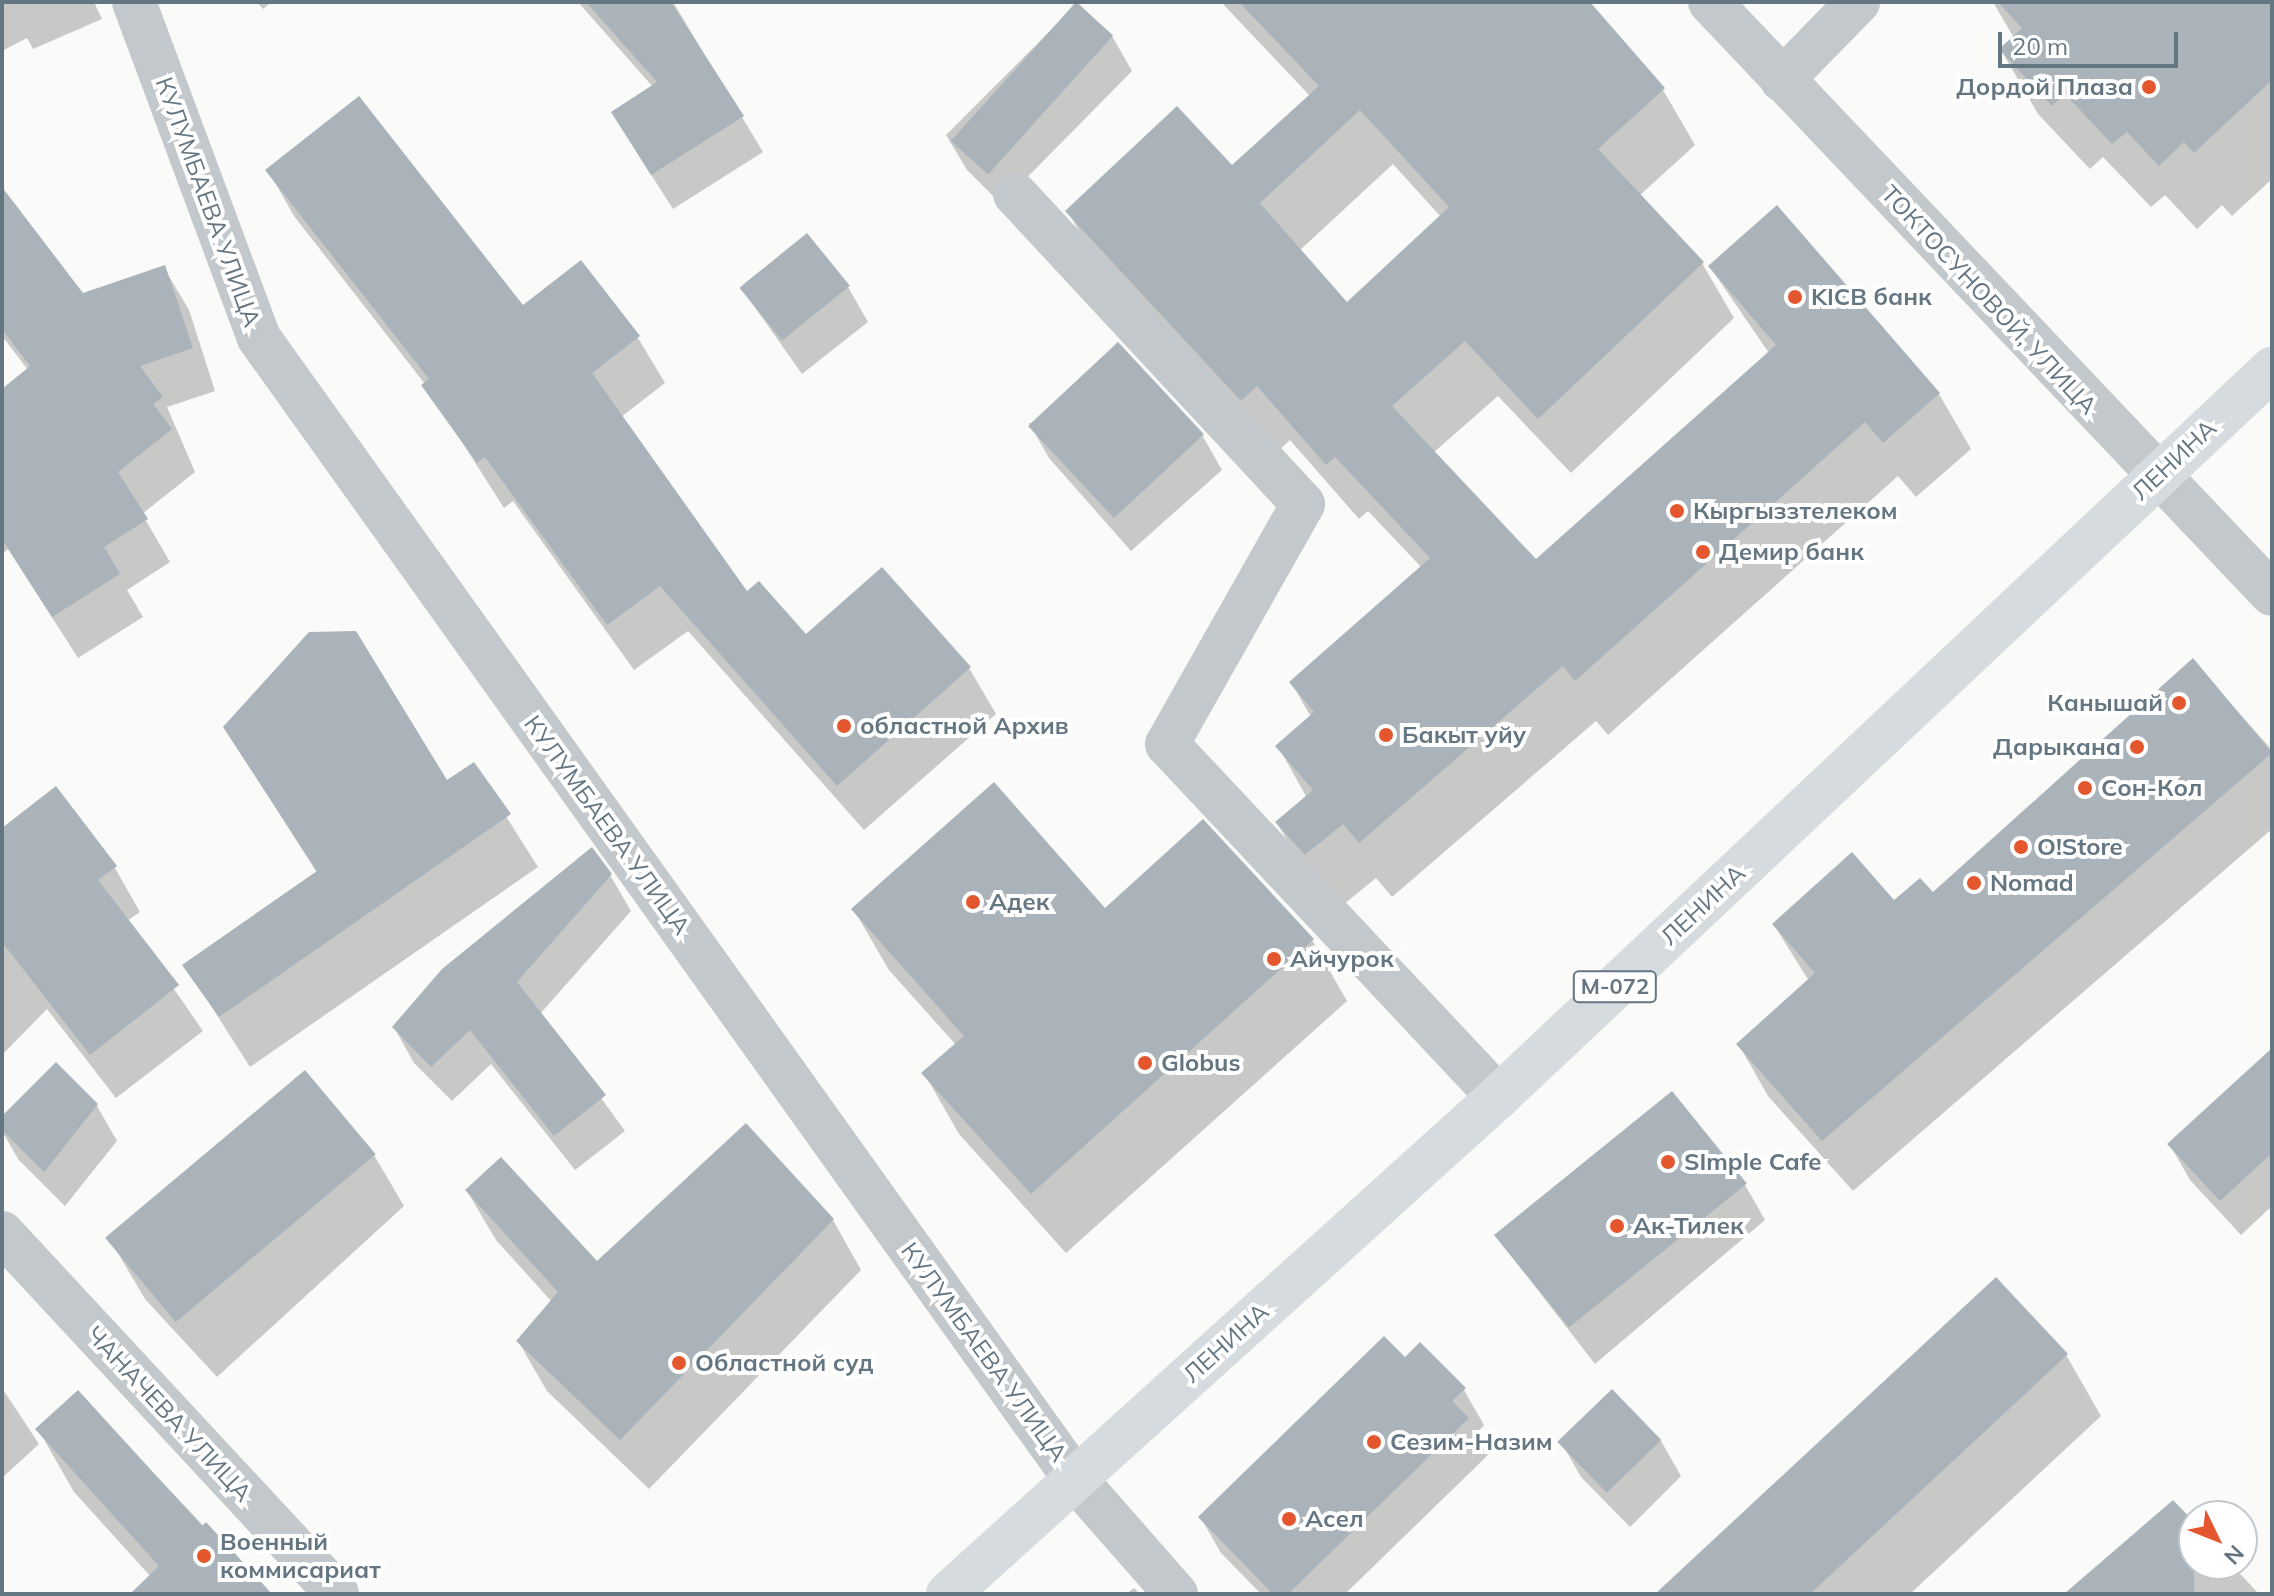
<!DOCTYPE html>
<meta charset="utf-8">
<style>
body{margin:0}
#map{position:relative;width:2274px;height:1596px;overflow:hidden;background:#fafaf8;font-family:Mulish,sans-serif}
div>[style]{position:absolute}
.shadow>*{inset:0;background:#0003}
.building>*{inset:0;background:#aab3b9;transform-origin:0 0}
.street>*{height:44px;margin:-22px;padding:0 22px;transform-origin:22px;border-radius:22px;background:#c3c8cc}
.primary>*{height:44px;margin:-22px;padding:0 22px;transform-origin:22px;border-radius:22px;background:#d6dbdf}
.dots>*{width:22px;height:22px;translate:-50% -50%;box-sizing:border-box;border:4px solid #fff;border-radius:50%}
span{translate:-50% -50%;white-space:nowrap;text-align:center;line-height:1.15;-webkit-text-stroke:8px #fff;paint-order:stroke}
.shield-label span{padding:2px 6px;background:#fff;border:2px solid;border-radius:6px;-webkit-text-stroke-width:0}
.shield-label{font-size:22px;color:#657683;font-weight:700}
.poi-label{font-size:24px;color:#657683;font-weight:700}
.right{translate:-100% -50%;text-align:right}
.left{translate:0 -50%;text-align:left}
.street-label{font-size:24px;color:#657683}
.frame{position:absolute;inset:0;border:4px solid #657683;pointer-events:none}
.north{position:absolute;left:2178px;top:1500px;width:80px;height:80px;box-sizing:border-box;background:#fff;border:2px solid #c1c8cd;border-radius:50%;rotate:133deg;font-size:22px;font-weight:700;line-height:32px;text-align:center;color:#657683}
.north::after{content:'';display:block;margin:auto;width:28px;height:36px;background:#e4572e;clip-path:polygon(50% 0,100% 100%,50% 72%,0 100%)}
.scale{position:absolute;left:1998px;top:32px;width:180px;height:36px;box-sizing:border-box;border:4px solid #657683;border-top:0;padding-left:10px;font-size:24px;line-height:28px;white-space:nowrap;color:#657683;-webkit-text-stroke:6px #fff;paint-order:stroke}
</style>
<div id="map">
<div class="shadow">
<i style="clip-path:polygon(2px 2px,94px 2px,102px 19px,33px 49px,27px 38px,2px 51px)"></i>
<i style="clip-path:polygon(257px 2px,272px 2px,263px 9px)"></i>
<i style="clip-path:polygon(578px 2px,673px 2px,763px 152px,673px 209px,634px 148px,653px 87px)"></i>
<i style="clip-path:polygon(evenodd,1221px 2px,1584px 2px,1663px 90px,1695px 145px,1639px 196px,1702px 263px,1734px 318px,1571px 473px,1498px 396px,1433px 453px,1536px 561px,1769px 353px,1710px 267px,1777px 208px,1939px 394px,1971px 449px,1916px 497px,1898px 476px,1608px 735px,1596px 721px,1392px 897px,1376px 878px,1338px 909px,1309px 878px,1277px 823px,1307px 798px,1278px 746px,1311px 717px,1291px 682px,1422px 568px,1368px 511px,1359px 519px,1290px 440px,1274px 455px,1100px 267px,1068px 212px,1232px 168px,1310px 96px,1221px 2px,1393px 164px,1441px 217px,1347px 304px,1299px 251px,1393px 164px)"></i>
<i style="clip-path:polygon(1993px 2px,2272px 2px,2272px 179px,2232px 216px,2222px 205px,2197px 229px,2165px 195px,2151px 207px,2103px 157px,2090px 169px,2038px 114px,2001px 50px,2014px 38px)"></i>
<i style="clip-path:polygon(1078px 3px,1112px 36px,1132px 71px,1001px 204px,967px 170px,946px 135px)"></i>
<i style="clip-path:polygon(268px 170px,523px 308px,638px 338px,665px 383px,621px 417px,747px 594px,806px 637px,969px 668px,996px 714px,864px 830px,688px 631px,634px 670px,513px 501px,504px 508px,425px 384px,294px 216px)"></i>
<i style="clip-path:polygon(2px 190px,83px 295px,164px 268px,189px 310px,215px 391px,167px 407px,195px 472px,142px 514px,170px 562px,127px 590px,143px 617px,78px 658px,8px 549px,2px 554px,2px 391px,28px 370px,2px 336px)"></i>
<i style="clip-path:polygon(848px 287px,868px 322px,802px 374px,742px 289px)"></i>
<i style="clip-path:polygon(1029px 423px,1202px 435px,1222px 470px,1131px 551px,1049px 458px)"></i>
<i style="clip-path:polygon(2193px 661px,2272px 750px,2272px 829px,1853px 1191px,1768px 1096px,1739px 1045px,1809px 981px,1774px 925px,1933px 895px)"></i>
<i style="clip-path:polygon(225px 728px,447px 783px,473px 764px,538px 867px,250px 1067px,185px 965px,317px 873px)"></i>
<i style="clip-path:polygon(55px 789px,115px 868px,140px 912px,127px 921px,203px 1031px,116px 1098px,47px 1009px,2px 1055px,2px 830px)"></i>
<i style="clip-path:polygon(610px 875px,631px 911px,540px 1014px,625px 1131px,575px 1170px,491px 1064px,452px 1101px,414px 1063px,394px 1027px)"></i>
<i style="clip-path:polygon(854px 910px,1105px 910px,1312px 940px,1347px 1001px,1066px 1253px,959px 1134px,924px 1073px,956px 1045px,889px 970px)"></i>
<i style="clip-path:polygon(2272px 1050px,2272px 1206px,2241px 1235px,2190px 1180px,2170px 1145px)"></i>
<i style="clip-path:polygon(56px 1065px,97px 1106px,117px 1141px,65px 1206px,18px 1159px,2px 1131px,2px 1119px)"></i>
<i style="clip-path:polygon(374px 1155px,404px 1206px,217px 1377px,145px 1299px,115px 1248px)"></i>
<i style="clip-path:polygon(1745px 1185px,1765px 1220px,1595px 1364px,1499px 1240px)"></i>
<i style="clip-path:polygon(467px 1191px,597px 1264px,833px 1220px,861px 1270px,649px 1489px,547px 1391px,518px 1341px,552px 1302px,496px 1240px)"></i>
<i style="clip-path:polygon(2066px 1355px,2101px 1416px,1910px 1594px,1658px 1594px)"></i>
<i style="clip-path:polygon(1405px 1360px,1464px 1390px,1484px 1425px,1476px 1434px,1488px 1455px,1345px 1594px,1261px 1594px,1221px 1553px,1201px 1518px)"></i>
<i style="clip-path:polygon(2px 1388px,39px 1444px,2px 1478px)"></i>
<i style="clip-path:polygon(78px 1393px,268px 1594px,139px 1594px,151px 1577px,74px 1492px,38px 1429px)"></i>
<i style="clip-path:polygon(1661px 1441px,1681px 1476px,1630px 1527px,1581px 1477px,1561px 1442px)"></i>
<i style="clip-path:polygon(2194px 1525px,2194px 1564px,2231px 1564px,2259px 1594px,2067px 1594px)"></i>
<i style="clip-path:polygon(1134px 1588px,1140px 1594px,1126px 1594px)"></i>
</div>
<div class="building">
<i style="clip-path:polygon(586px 2px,671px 2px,744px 116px,651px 175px,611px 112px,657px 82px)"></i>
<i style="left:1076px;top:2px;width:50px;height:187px;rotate:42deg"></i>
<i style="clip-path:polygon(evenodd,1239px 2px,1590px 2px,1665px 88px,1598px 149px,1704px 262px,1538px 419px,1465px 341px,1392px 406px,1536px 559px,1776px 345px,1708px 266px,1777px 205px,1940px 393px,1883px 443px,1865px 422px,1575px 681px,1563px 666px,1359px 843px,1343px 824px,1305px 855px,1275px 822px,1313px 790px,1275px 746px,1314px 712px,1289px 682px,1430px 558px,1335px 457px,1326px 465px,1257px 386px,1241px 401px,1065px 211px,1177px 106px,1232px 165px,1319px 86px,1239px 2px,1360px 110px,1449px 207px,1347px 302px,1260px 203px,1360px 110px)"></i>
<i style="clip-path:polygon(1998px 2px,2272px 2px,2272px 80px,2194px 153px,2184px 142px,2159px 166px,2127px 132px,2112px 144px,2065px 94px,2052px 106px,1999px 49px,2022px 28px)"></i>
<i style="clip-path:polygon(359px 96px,523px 305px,581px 260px,640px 336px,592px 373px,747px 591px,759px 581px,806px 634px,882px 567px,971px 667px,837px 786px,660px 586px,607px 625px,485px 457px,477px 463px,421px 385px,429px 379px,265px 170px)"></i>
<i style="clip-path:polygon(2px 187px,83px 293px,165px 265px,193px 348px,140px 366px,163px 397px,153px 404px,172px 429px,118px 472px,148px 519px,104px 547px,120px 574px,52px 617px,2px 539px,2px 389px,30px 366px,2px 329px)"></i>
<i style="left:807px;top:233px;width:68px;height:87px;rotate:51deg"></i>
<i style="left:1118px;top:342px;width:126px;height:123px;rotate:47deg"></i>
<i style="clip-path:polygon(356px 631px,447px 780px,474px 762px,511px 814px,219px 1017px,182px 965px,317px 871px,223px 727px,309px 632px)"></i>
<i style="clip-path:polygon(2193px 658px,2272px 753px,1822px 1141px,1736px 1044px,1815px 973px,1772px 924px,1852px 852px,1894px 900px,1920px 878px,1933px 892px)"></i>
<i style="clip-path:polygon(994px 782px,1105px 908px,1203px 819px,1314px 939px,1031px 1194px,921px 1073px,964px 1036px,851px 909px)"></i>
<i style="clip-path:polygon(56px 786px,117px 866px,98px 880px,179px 985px,90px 1055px,2px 942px,2px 828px)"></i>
<i style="clip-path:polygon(592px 847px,612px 874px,517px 982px,606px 1095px,554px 1136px,470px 1030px,431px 1067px,392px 1027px,442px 969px)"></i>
<i style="clip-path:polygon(2272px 1048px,2272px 1153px,2220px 1201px,2167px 1144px)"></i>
<i style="clip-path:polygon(56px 1062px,98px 1104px,44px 1172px,2px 1130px,2px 1116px)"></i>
<i style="left:305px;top:1070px;width:110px;height:261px;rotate:50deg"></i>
<i style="left:1672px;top:1091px;width:119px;height:229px;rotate:51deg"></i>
<i style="clip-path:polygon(746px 1123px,834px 1219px,620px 1440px,516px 1341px,558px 1292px,465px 1190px,501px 1157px,597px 1261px)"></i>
<i style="clip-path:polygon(1996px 1277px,2068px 1354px,1810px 1594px,1655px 1594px)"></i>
<i style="clip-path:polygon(1384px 1336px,1405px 1357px,1420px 1342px,1466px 1388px,1452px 1401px,1469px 1418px,1288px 1594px,1273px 1594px,1198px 1517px)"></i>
<i style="left:1612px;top:1389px;width:71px;height:76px;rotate:46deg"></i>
<i style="clip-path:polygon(78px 1390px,202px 1526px,206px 1522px,272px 1594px,130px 1594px,159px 1566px,35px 1429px)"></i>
<i style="clip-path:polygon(2173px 1500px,2194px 1522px,2194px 1594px,2064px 1594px)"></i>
</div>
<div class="street">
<i style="left:134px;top:2px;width:358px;rotate:69.6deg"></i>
<i style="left:259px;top:338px;width:1403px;rotate:54.43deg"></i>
<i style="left:1075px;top:1479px;width:153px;rotate:48.7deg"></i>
<i style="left:1710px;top:2px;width:816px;rotate:46.49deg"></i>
<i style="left:1782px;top:80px;width:109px;rotate:-45.7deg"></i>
<i style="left:1015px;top:194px;width:423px;rotate:47.1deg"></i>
<i style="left:1303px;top:504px;width:276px;rotate:119.5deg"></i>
<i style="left:1167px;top:744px;width:484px;rotate:46.8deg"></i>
<i style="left:2px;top:1233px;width:492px;rotate:47.1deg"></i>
</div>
<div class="primary">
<i style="left:948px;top:1594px;width:741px;rotate:-42.1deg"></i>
<i style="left:1498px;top:1097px;width:1063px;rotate:-43.25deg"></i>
</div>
<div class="dots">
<i style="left:2149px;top:87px;background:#e4572e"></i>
<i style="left:1795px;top:297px;background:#e4572e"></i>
<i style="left:1677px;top:511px;background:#e4572e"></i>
<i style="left:1703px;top:552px;background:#e4572e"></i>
<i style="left:2179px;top:703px;background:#e4572e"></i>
<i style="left:844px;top:726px;background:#e4572e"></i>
<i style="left:1386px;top:735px;background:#e4572e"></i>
<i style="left:2137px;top:747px;background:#e4572e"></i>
<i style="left:2085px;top:788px;background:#e4572e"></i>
<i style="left:2021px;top:847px;background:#e4572e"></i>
<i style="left:1974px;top:883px;background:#e4572e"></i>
<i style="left:973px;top:902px;background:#e4572e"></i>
<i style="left:1274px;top:959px;background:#e4572e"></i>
<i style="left:1145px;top:1063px;background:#e4572e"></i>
<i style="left:1668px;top:1162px;background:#e4572e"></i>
<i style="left:1617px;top:1226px;background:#e4572e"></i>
<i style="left:679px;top:1363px;background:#e4572e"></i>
<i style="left:1374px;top:1442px;background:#e4572e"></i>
<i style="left:1289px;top:1519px;background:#e4572e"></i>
<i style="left:204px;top:1556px;background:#e4572e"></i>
</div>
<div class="shield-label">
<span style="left:1615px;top:987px">М-072</span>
</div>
<div class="poi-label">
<span class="right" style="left:2133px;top:87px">Дордой Плаза</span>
<span class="left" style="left:1811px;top:297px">KICB банк</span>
<span class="left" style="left:1693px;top:511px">Кыргыззтелеком</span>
<span class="left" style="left:1719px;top:552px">Демир банк</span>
<span class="right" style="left:2163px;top:703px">Канышай</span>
<span class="left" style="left:860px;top:726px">областной Архив</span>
<span class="left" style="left:1402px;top:735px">Бакыт уйу</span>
<span class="right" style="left:2121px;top:747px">Дарыкана</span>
<span class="left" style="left:2101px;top:788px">Сон-Кол</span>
<span class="left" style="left:2037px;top:847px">O!Store</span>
<span class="left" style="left:1990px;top:883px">Nomad</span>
<span class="left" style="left:989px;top:902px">Адек</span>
<span class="left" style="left:1290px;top:959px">Айчурок</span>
<span class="left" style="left:1161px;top:1063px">Globus</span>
<span class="left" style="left:1684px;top:1162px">SImple Cafe</span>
<span class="left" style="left:1633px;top:1226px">Ак-Тилек</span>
<span class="left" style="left:695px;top:1363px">Областной суд</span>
<span class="left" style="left:1390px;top:1442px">Сезим-Назим</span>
<span class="left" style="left:1305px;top:1519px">Асел</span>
<span class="left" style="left:220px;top:1556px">Военный<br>коммисариат</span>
</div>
<div class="street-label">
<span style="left:208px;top:202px;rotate:70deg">КУЛУМБАЕВА УЛИЦА</span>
<span style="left:1989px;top:300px;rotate:47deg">ТОКТОСУНОВОЙ, УЛИЦА</span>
<span style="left:2174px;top:460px;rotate:-43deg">ЛЕНИНА</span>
<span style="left:607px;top:825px;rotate:54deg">КУЛУМБАЕВА УЛИЦА</span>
<span style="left:1703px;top:905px;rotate:-43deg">ЛЕНИНА</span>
<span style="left:1226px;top:1343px;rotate:-42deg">ЛЕНИНА</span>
<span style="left:984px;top:1352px;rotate:54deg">КУЛУМБАЕВА УЛИЦА</span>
<span style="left:169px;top:1414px;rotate:47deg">ЧАНАЧЕВА УЛИЦА</span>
</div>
<div class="frame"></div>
<div class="north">N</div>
<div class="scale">20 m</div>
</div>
